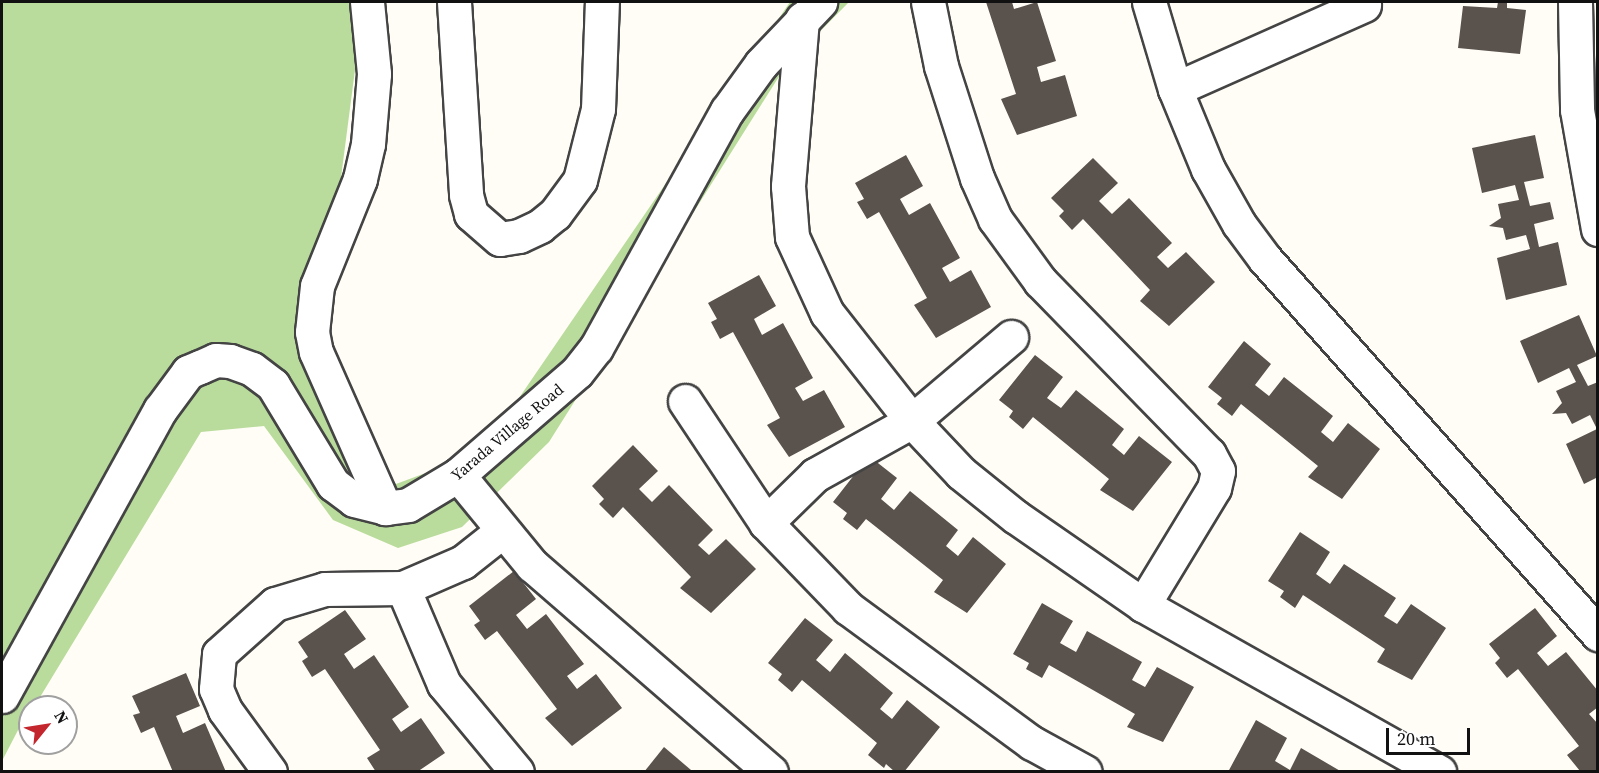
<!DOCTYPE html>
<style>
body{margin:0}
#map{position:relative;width:1599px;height:773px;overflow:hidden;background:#fffdf5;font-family:"Source Serif 4",serif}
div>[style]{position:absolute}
.forest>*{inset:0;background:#b9dc9c}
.building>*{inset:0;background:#5a524d}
.roads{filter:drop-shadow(2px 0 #444) drop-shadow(-2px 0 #444) drop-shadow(0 2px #444) drop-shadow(0 -2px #444)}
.minor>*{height:33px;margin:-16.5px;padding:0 16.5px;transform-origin:16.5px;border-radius:16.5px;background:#fff}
span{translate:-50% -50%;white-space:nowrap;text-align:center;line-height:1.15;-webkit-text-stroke:6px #fff;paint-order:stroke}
.street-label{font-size:16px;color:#111}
.frame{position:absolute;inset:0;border:3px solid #111;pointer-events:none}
.north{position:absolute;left:18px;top:695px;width:60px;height:60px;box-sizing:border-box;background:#fff;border:2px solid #a0a0a0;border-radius:50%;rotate:60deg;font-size:16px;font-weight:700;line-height:24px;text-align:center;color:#111}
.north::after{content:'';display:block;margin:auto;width:21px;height:27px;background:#c4262e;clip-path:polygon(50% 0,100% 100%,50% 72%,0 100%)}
.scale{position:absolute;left:1386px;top:728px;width:84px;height:27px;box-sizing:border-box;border:3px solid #111;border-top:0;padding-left:8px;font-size:18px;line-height:21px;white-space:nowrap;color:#111;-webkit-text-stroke:4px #fff;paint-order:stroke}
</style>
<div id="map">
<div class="forest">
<i style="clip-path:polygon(2px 2px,354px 2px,362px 16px,326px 293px,338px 404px,396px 484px,482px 452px,790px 2px,849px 2px,785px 67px,549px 442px,462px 527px,398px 548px,333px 520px,264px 426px,201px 432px,34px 707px,30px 707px,2px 761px)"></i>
</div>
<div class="building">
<i style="clip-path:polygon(986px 2px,1012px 2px,1014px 9px,1037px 2px,1056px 61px,1037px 67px,1041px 82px,1065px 75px,1077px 116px,1017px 135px,1001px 99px,1016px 94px)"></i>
<i style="clip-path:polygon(1498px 2px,1507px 2px,1507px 8px,1526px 10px,1520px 54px,1458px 48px,1463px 6px,1497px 8px)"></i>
<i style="clip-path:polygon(1535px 135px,1544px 178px,1524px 182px,1530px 206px,1550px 202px,1554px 219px,1534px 224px,1539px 247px,1558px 242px,1567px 285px,1506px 300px,1497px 258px,1530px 249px,1526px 235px,1506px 240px,1503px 228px,1489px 226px,1501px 218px,1498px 204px,1519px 200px,1515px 185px,1482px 193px,1472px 148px)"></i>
<i style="clip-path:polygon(906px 155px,923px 186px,900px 199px,909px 215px,930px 203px,960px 258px,942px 268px,950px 282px,971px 270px,991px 307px,936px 338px,914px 305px,927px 298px,879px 212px,867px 219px,857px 202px,864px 199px,855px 183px)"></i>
<i style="clip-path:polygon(1093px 158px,1118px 183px,1099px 201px,1112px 214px,1129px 198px,1172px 243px,1157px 257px,1168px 268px,1186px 252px,1215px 282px,1169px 326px,1140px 301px,1150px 290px,1083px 219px,1072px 230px,1059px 216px,1064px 211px,1051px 198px)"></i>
<i style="clip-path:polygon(759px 275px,776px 306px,754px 319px,762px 335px,783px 323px,813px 378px,795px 388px,803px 401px,824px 390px,845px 427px,789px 457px,767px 425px,780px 418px,733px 332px,720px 339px,711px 322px,717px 319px,708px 303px)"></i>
<i style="clip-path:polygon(1579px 315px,1597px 356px,1577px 365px,1588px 386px,1598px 382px,1598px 477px,1584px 484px,1566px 444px,1597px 429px,1590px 415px,1572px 424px,1566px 413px,1552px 414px,1562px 403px,1556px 391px,1576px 382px,1569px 368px,1538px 383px,1520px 341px)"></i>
<i style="clip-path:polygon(1244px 341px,1271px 364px,1255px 385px,1269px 396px,1284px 377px,1333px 416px,1321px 432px,1333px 442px,1348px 423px,1380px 449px,1342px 499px,1308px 477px,1318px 466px,1241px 404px,1232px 416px,1217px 404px,1222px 398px,1208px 387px)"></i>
<i style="clip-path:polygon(1035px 355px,1063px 377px,1047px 398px,1061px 408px,1076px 390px,1124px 429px,1112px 445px,1124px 455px,1139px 436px,1172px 462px,1133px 511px,1100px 490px,1109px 479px,1033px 417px,1023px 429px,1009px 417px,1013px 411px,999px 400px)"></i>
<i style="clip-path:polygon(633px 445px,658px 471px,639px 489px,652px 502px,669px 485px,713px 530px,698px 545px,709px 555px,726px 539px,756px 569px,711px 613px,680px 588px,691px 577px,623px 507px,613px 518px,599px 504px,604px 499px,592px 486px)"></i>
<i style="clip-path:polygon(869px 456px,897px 478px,881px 499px,894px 510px,910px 491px,958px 530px,946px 546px,958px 556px,973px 537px,1006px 564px,967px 613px,934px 592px,943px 580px,866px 519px,857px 530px,843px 519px,847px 513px,833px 502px)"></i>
<i style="clip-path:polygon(1300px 532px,1330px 552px,1316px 574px,1330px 584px,1344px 564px,1396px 598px,1384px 616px,1397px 624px,1411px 604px,1446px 628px,1412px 680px,1377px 662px,1385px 649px,1303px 595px,1295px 608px,1280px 597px,1284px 591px,1268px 581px)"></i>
<i style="clip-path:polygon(514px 571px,536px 599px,516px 615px,527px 629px,546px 614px,584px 664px,567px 676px,577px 689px,596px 674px,622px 708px,572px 746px,545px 718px,557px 709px,497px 631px,485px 640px,474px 625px,480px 621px,469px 606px)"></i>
<i style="clip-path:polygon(1042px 603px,1073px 621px,1060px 643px,1076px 652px,1087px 631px,1142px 662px,1132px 680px,1145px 687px,1157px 667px,1194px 687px,1163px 742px,1127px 727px,1135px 714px,1049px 665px,1042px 678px,1026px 669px,1029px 663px,1013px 654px)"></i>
<i style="clip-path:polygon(1535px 608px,1557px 636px,1537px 653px,1548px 666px,1566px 652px,1598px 691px,1598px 707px,1589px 714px,1598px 724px,1598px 772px,1580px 771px,1567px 755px,1579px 746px,1518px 669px,1507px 678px,1495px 663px,1500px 658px,1489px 644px)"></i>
<i style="clip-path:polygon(345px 610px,366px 639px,344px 654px,354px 669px,374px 655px,409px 707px,392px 719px,401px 732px,421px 718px,445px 753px,417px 772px,376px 772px,367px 758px,380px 750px,325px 669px,312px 677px,302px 661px,308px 657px,298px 642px)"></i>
<i style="clip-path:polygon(805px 618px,833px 640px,816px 660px,830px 672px,845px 653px,893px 693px,880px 709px,892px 719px,907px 700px,940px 727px,904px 772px,895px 772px,886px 764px,884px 768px,868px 755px,877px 743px,802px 680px,792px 692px,778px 680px,782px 674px,768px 663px)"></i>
<i style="clip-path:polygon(186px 673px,200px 706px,176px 716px,183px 733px,205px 723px,226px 772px,173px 772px,154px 727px,141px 733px,133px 715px,140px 713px,132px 696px)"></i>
<i style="clip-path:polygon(1256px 720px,1287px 738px,1275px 761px,1290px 770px,1301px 748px,1342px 772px,1228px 772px)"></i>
<i style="clip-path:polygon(664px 747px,691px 770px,690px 772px,644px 772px)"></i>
</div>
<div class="roads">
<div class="minor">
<i style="left:367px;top:2px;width:72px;rotate:84.4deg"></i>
<i style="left:374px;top:74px;width:70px;rotate:94.9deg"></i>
<i style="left:368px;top:144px;width:36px;rotate:103deg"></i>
<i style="left:360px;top:179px;width:115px;rotate:111.9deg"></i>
<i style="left:317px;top:286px;width:46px;rotate:96.2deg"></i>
<i style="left:312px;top:332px;width:20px;rotate:79deg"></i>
<i style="left:316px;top:352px;width:171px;rotate:66.1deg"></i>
<i style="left:454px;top:2px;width:193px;rotate:86.4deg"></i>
<i style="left:466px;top:195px;width:20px;rotate:75deg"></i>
<i style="left:471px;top:214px;width:38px;rotate:41deg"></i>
<i style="left:500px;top:239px;width:19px;rotate:-9deg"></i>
<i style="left:519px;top:236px;width:23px;rotate:-25deg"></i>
<i style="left:540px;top:226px;width:19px;rotate:-39deg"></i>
<i style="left:555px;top:214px;width:42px;rotate:-53.7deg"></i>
<i style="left:580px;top:180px;width:73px;rotate:-75.8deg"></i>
<i style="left:598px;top:109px;width:107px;rotate:-87.9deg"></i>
<i style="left:928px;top:2px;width:65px;rotate:78.5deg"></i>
<i style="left:941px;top:66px;width:118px;rotate:72.2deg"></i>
<i style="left:977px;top:178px;width:45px;rotate:66.3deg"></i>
<i style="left:995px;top:219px;width:77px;rotate:54deg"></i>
<i style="left:1040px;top:281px;width:242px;rotate:45.7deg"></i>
<i style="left:1209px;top:454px;width:19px;rotate:62deg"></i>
<i style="left:1218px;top:471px;width:17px;rotate:103deg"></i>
<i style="left:1214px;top:488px;width:137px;rotate:121.3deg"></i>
<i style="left:1149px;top:2px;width:91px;rotate:73.4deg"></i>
<i style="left:1175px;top:89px;width:87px;rotate:67.6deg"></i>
<i style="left:1208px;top:169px;width:63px;rotate:60.6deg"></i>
<i style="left:1239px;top:224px;width:44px;rotate:53.4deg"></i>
<i style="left:1265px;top:259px;width:502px;rotate:48.39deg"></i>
<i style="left:1575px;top:2px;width:108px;rotate:88.9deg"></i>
<i style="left:1577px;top:110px;width:121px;rotate:80deg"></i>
<i style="left:802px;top:19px;width:168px;rotate:94.8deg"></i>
<i style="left:788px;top:186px;width:51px;rotate:85.5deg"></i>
<i style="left:792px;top:237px;width:84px;rotate:65.3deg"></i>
<i style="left:827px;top:313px;width:137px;rotate:51.8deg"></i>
<i style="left:912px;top:421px;width:71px;rotate:46.7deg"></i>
<i style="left:961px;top:473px;width:70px;rotate:38.7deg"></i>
<i style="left:1016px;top:517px;width:155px;rotate:34.7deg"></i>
<i style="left:1143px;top:605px;width:340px;rotate:29.4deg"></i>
<i style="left:1175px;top:89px;width:207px;rotate:-24deg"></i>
<i style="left:685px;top:401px;width:146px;rotate:56.4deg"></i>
<i style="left:766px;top:523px;width:118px;rotate:46deg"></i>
<i style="left:848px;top:608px;width:228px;rotate:36.3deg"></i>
<i style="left:1032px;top:743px;width:60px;rotate:28.7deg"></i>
<i style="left:458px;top:475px;width:117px;rotate:50.6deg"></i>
<i style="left:532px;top:565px;width:316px;rotate:40.9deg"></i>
<i style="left:766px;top:523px;width:69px;rotate:-44.4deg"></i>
<i style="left:815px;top:475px;width:111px;rotate:-29.1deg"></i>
<i style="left:912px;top:421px;width:130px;rotate:-40.3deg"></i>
<i style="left:403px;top:588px;width:104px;rotate:66.9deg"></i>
<i style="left:444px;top:684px;width:114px;rotate:50.3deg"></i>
<i style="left:2px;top:696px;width:327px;rotate:-61.1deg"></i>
<i style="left:160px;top:410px;width:47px;rotate:-53.6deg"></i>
<i style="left:188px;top:372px;width:13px;rotate:-23deg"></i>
<i style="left:200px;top:367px;width:17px;rotate:-24deg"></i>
<i style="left:216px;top:360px;width:14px;rotate:4deg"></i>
<i style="left:230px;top:361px;width:23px;rotate:20deg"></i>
<i style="left:252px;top:369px;width:26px;rotate:37deg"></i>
<i style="left:273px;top:385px;width:116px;rotate:58.8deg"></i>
<i style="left:333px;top:484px;width:26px;rotate:37deg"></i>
<i style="left:354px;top:500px;width:32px;rotate:14deg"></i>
<i style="left:385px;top:508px;width:23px;rotate:-7deg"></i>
<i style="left:408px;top:505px;width:58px;rotate:-31deg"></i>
<i style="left:458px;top:475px;width:157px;rotate:-40.9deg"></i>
<i style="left:577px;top:372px;width:31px;rotate:-52deg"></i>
<i style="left:596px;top:348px;width:271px;rotate:-61.1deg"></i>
<i style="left:727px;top:111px;width:58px;rotate:-54.1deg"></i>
<i style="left:761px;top:64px;width:86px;rotate:-46.4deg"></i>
<i style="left:270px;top:772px;width:77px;rotate:-126deg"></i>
<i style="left:225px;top:710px;width:23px;rotate:-113deg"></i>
<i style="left:216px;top:689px;width:35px;rotate:-85deg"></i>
<i style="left:219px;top:654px;width:75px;rotate:-41.8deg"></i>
<i style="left:275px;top:604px;width:52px;rotate:-16.7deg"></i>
<i style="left:325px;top:589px;width:78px;rotate:-0.7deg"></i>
<i style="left:403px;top:588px;width:65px;rotate:-23.4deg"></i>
<i style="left:463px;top:562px;width:48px;rotate:-38.3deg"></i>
</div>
</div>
<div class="street-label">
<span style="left:507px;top:432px;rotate:-40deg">Yarada Village Road</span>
</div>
<div class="frame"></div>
<div class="north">N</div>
<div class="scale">20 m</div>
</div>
